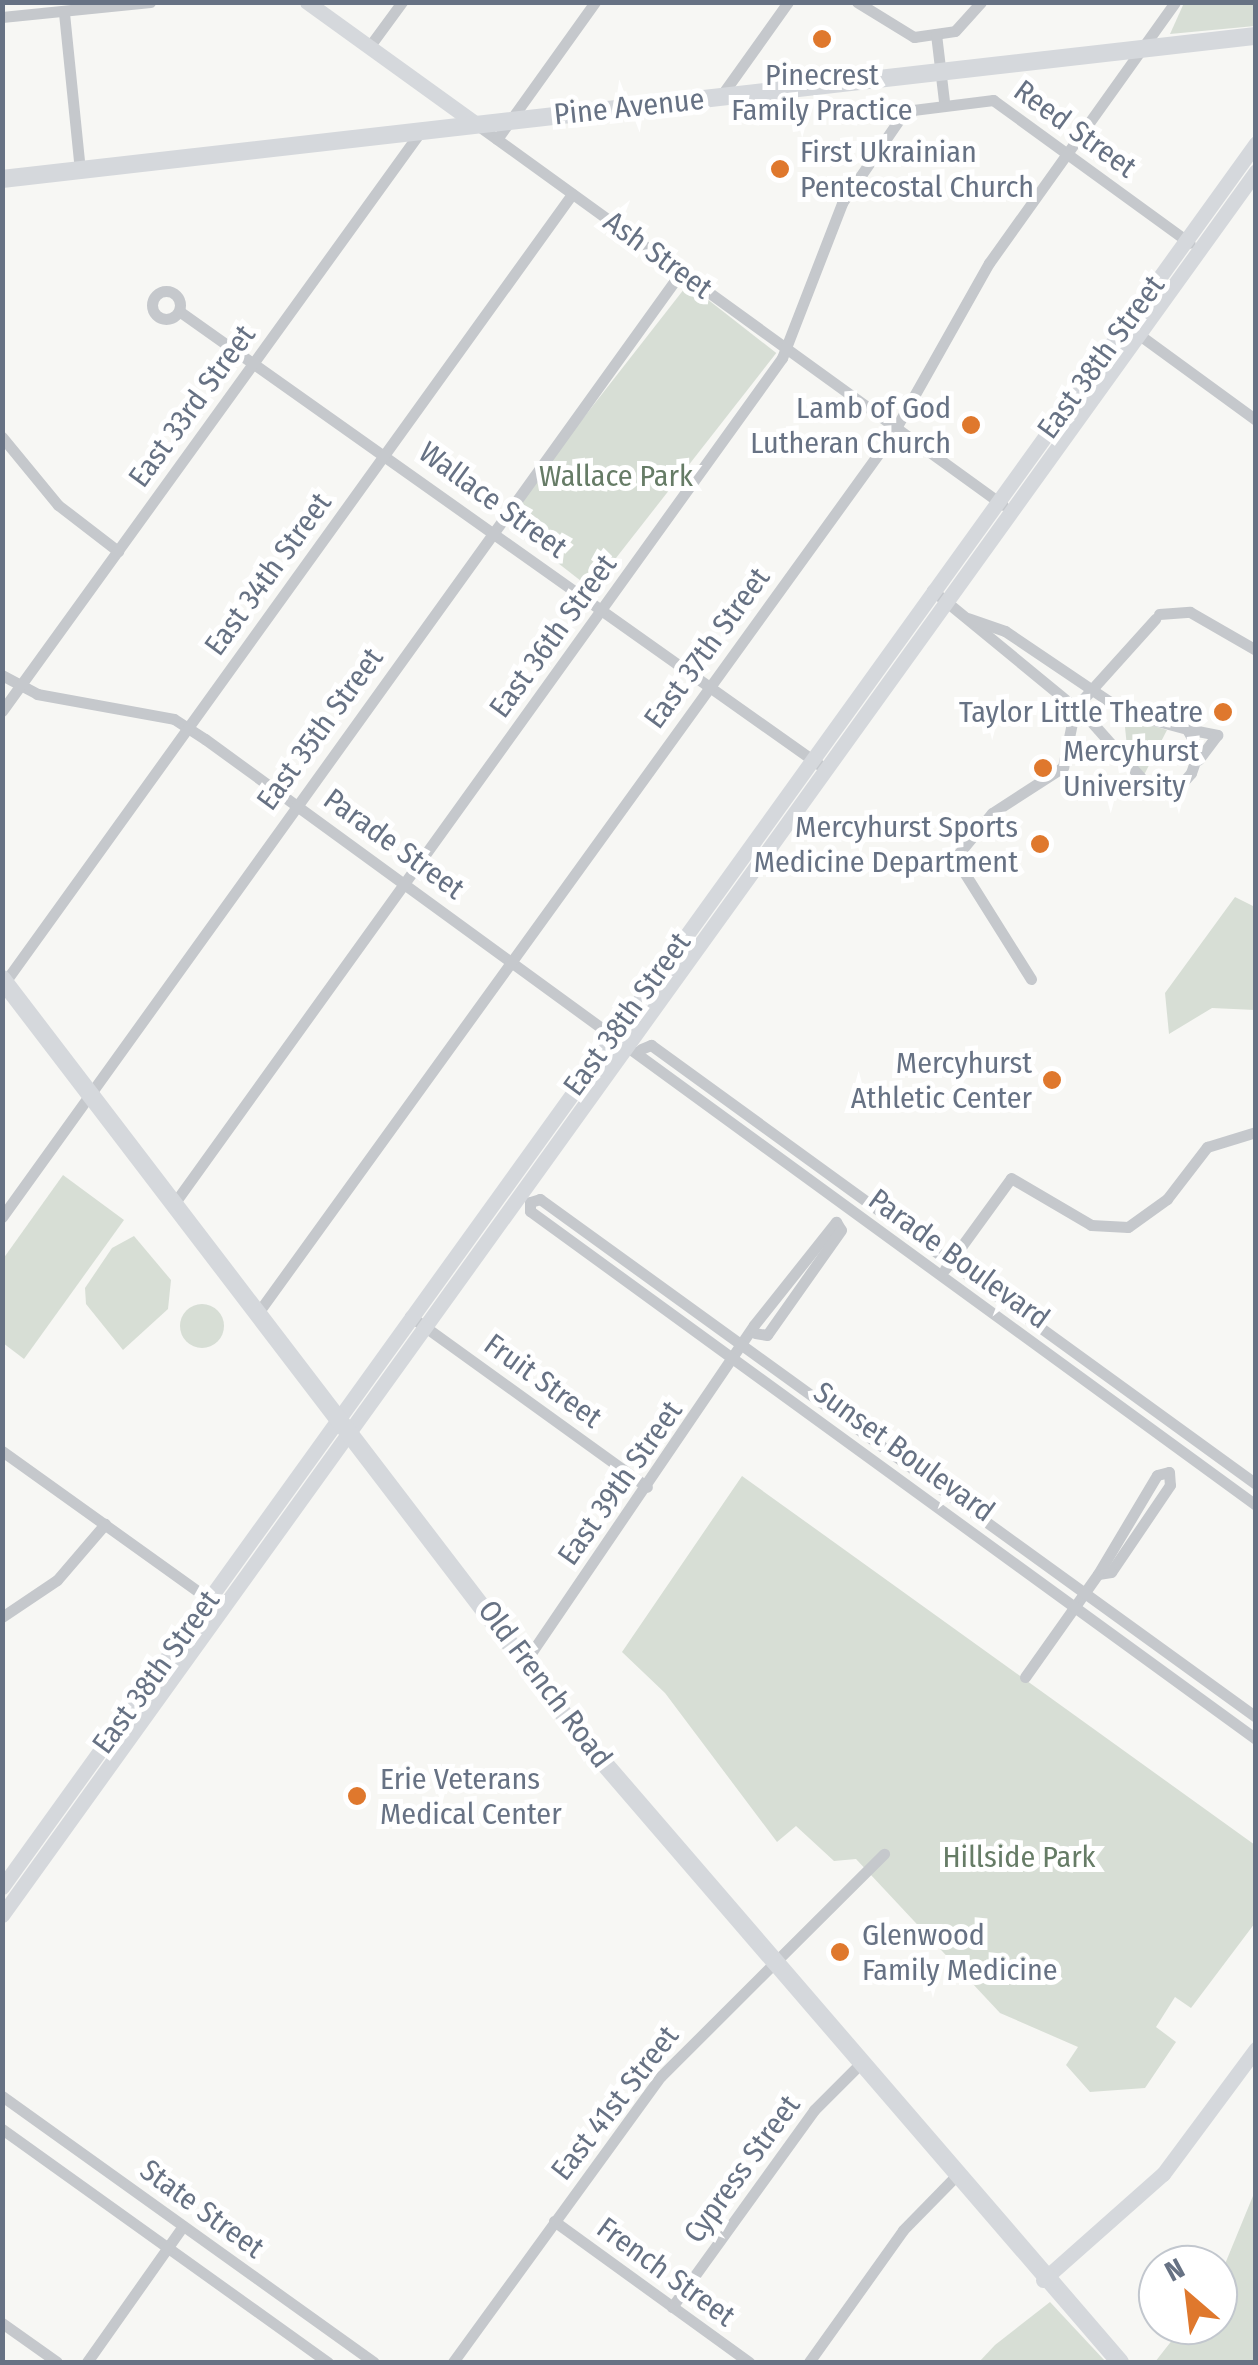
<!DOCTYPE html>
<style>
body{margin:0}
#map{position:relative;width:1258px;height:2365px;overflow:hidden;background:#f7f7f4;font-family:"Fira Sans Condensed",sans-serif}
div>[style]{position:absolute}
.green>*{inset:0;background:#d7ded5;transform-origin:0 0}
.round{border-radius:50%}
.street>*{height:11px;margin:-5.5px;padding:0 5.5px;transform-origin:5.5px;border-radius:5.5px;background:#c5c8cc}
.street>.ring{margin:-5.5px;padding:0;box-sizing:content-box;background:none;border:11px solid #c5c8cc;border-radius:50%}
.secondary>*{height:15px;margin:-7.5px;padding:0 7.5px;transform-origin:7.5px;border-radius:7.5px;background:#d5d8dc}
.primary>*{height:18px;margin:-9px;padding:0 9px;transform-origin:9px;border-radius:9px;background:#d5d8dc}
.dots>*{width:28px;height:28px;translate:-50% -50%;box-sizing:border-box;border:5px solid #fff;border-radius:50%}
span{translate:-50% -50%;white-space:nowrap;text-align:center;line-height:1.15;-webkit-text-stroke:10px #fff;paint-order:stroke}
.poi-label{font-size:30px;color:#677284}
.left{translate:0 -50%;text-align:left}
.right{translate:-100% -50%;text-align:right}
.street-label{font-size:30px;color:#677284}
.park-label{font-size:30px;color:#667c66}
.frame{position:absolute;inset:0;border:5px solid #677284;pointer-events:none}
.north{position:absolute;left:1138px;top:2245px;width:100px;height:100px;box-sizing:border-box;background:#fff;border:2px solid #c2c7ce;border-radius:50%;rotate:332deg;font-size:28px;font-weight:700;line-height:40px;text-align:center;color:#677284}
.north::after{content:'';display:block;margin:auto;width:35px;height:45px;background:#df782d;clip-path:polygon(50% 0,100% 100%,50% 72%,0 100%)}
</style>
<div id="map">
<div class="green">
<i style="clip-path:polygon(1184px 3px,1255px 3px,1255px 26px,1170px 34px)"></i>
<i style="left:688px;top:284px;width:112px;height:300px;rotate:38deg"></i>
<i style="clip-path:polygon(1124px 717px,1167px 730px,1143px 777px,1128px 757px)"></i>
<i style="clip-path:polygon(1235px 897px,1255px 907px,1255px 1010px,1212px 1008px,1169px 1034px,1165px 993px)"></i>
<i style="clip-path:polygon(63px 1175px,124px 1220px,24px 1359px,3px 1343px,3px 1259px)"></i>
<i style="clip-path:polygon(134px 1236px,171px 1280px,168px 1309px,123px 1350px,86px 1304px,85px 1288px,112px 1248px)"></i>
<i class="round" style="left:180px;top:1304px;width:44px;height:44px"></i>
<i style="clip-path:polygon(742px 1476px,1255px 1845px,1255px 1923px,1191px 2008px,1175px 1997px,1156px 2027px,1176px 2042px,1145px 2088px,1090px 2092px,1066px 2065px,1078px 2047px,1000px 2013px,856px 1859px,834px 1861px,796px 1826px,777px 1842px,665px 1693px,622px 1652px)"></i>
<i style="clip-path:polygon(1255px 2191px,1255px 2362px,1155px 2362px,1184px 2325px,1218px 2325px,1218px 2281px)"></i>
<i style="clip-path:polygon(1050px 2302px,1106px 2362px,979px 2362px,995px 2345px)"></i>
</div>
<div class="street">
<i style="left:857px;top:2px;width:67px;rotate:31.6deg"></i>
<i style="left:914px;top:37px;width:41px;rotate:-8.3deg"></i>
<i style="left:955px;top:31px;width:39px;rotate:-48deg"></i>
<i style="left:64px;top:13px;width:158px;rotate:84.2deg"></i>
<i style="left:2px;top:17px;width:149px;rotate:-5.8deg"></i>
<i style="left:936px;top:34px;width:67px;rotate:83.2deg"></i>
<i style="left:369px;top:47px;width:56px;rotate:-53.7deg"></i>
<i style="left:721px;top:96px;width:115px;rotate:-54.5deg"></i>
<i style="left:476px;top:124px;width:650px;rotate:35.87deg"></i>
<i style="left:497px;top:139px;width:168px;rotate:-54.4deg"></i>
<i class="ring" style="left:152px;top:291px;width:17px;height:17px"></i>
<i style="left:179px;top:311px;width:790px;rotate:35.32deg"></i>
<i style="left:1134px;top:331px;width:151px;rotate:36.1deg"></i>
<i style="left:2px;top:437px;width:88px;rotate:50.5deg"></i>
<i style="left:58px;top:505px;width:76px;rotate:37.5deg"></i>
<i style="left:932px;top:590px;width:202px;rotate:39.4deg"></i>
<i style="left:1088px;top:718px;width:96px;rotate:48.4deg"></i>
<i style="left:1152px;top:790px;width:22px;rotate:5deg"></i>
<i style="left:1174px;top:792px;width:25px;rotate:-48deg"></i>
<i style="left:1191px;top:773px;width:24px;rotate:-71deg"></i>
<i style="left:1199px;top:750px;width:24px;rotate:-120deg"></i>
<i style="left:1187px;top:729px;width:64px;rotate:-164.7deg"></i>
<i style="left:1125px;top:712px;width:145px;rotate:-146deg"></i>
<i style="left:1005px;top:631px;width:39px;rotate:-161deg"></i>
<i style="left:1159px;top:614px;width:31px;rotate:-4deg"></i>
<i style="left:1190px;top:612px;width:76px;rotate:29.9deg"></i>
<i style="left:2px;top:675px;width:40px;rotate:28deg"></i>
<i style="left:37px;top:694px;width:139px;rotate:10.3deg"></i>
<i style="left:174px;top:719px;width:37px;rotate:33deg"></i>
<i style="left:205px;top:739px;width:1301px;rotate:36.09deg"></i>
<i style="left:2px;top:711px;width:716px;rotate:-54.16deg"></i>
<i style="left:1187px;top:729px;width:31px;rotate:11deg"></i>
<i style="left:1217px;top:735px;width:31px;rotate:127deg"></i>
<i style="left:1031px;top:979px;width:143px;rotate:-122.1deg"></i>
<i style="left:955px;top:858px;width:58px;rotate:-50.6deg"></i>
<i style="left:992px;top:813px;width:85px;rotate:-32.9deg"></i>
<i style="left:1063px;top:767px;width:60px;rotate:-78.5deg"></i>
<i style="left:1075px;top:708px;width:120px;rotate:-48deg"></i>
<i style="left:5px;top:982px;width:971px;rotate:-54.26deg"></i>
<i style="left:641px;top:1049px;width:11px;rotate:-22deg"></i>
<i style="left:651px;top:1045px;width:747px;rotate:35.97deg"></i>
<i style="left:176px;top:1201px;width:1038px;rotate:-54.29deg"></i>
<i style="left:782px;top:358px;width:166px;rotate:-68.8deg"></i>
<i style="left:842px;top:203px;width:112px;rotate:-55.6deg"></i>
<i style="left:905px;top:111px;width:89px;rotate:-7.1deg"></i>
<i style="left:993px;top:100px;width:243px;rotate:36deg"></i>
<i style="left:2px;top:1217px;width:1164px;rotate:-54.3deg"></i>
<i style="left:945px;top:1269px;width:112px;rotate:-54deg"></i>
<i style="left:1011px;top:1178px;width:93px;rotate:30.4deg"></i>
<i style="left:1091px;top:1225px;width:37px;rotate:3deg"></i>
<i style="left:1128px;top:1227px;width:48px;rotate:-35.7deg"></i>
<i style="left:1167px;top:1199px;width:66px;rotate:-52.4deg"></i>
<i style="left:1207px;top:1147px;width:51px;rotate:-17deg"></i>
<i style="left:260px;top:1310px;width:1079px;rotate:-54.16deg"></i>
<i style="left:892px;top:435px;width:197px;rotate:-60.6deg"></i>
<i style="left:989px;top:263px;width:320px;rotate:-54.5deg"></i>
<i style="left:410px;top:1316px;width:292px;rotate:35.8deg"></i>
<i style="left:2px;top:1451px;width:261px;rotate:35.6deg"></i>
<i style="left:1169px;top:1472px;width:13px;rotate:86deg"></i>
<i style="left:1170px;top:1485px;width:105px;rotate:124.1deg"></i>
<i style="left:1111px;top:1572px;width:13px;rotate:171deg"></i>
<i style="left:1098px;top:1574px;width:115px;rotate:-59.2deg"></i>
<i style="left:1157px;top:1475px;width:12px;rotate:-14deg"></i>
<i style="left:2px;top:1617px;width:66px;rotate:-33.9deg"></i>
<i style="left:57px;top:1580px;width:74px;rotate:-49.4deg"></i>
<i style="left:525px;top:1662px;width:407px;rotate:-55.8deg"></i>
<i style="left:754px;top:1325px;width:132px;rotate:-51.5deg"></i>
<i style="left:836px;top:1222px;width:9px;rotate:58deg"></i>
<i style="left:841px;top:1230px;width:128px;rotate:125.2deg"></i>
<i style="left:767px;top:1335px;width:12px;rotate:-171deg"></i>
<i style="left:1025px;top:1677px;width:126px;rotate:-54.7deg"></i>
<i style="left:1256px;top:1717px;width:884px;rotate:-144.12deg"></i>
<i style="left:540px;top:1199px;width:10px;rotate:163deg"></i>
<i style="left:530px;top:1202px;width:9px;rotate:90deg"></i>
<i style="left:530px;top:1211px;width:898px;rotate:36.03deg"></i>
<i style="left:2px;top:2096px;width:457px;rotate:35.6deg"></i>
<i style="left:2px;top:2129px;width:401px;rotate:35.6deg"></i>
<i style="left:554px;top:2221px;width:241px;rotate:35.9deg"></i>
<i style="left:672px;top:2307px;width:243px;rotate:-54.2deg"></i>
<i style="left:814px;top:2110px;width:64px;rotate:-45deg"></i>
<i style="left:2px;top:2323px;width:67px;rotate:35.3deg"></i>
<i style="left:87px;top:2362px;width:166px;rotate:-54.8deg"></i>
<i style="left:453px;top:2362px;width:354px;rotate:-54deg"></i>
<i style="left:661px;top:2076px;width:315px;rotate:-44.9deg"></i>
<i style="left:809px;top:2362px;width:162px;rotate:-54.5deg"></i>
<i style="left:903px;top:2230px;width:73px;rotate:-45.6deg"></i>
</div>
<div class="secondary">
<i style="left:307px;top:2px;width:208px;rotate:35.8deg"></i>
<i style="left:2px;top:1887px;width:2148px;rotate:-54.28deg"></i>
<i style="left:2px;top:1915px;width:2148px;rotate:-54.28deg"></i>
<i style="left:1043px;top:2280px;width:160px;rotate:-41.5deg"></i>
<i style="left:1163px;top:2174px;width:156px;rotate:-53.4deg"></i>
</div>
<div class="primary">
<i style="left:2px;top:179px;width:1262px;rotate:-6.51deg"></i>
<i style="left:2px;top:979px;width:949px;rotate:52.62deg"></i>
<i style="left:578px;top:1733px;width:830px;rotate:49.25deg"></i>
</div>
<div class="dots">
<i style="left:822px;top:39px;background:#df782d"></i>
<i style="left:780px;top:169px;background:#df782d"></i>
<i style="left:971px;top:425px;background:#df782d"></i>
<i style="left:1223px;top:712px;background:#df782d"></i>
<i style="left:1043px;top:768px;background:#df782d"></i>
<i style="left:1040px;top:844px;background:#df782d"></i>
<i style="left:1052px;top:1080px;background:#df782d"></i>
<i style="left:357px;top:1796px;background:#df782d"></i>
<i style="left:840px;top:1952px;background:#df782d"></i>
</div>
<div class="poi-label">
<span style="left:822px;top:92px">Pinecrest<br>Family Practice</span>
<span class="left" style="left:800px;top:169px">First Ukrainian<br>Pentecostal Church</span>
<span class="right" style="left:951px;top:425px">Lamb of God<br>Lutheran Church</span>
<span class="right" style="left:1203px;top:712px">Taylor Little Theatre</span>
<span class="left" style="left:1063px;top:768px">Mercyhurst<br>University</span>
<span class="right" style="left:1018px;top:844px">Mercyhurst Sports<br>Medicine Department</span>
<span class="right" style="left:1032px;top:1080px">Mercyhurst<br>Athletic Center</span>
<span class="left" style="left:380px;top:1796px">Erie Veterans<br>Medical Center</span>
<span class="left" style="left:862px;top:1952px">Glenwood<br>Family Medicine</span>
</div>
<div class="street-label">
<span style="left:629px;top:107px;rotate:-6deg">Pine Avenue</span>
<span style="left:1075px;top:129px;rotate:36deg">Reed Street</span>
<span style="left:658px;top:255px;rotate:36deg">Ash Street</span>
<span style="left:1101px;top:357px;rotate:-54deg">East 38th Street</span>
<span style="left:192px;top:406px;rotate:-54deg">East 33rd Street</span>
<span style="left:493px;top:500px;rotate:36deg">Wallace Street</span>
<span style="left:268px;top:574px;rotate:-54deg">East 34th Street</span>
<span style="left:553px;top:636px;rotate:-54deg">East 36th Street</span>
<span style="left:707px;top:648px;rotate:-54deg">East 37th Street</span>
<span style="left:320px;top:729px;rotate:-54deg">East 35th Street</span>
<span style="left:394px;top:844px;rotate:36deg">Parade Street</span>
<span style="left:627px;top:1014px;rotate:-54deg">East 38th Street</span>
<span style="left:959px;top:1259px;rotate:36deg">Parade Boulevard</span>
<span style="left:543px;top:1381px;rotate:36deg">Fruit Street</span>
<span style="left:904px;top:1452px;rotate:36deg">Sunset Boulevard</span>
<span style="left:620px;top:1483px;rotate:-55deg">East 39th Street</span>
<span style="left:156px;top:1672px;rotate:-54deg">East 38th Street</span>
<span style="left:545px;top:1684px;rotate:53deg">Old French Road</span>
<span style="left:615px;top:2103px;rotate:-52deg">East 41st Street</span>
<span style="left:742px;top:2169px;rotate:-54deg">Cypress Street</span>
<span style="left:202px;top:2209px;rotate:36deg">State Street</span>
<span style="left:666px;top:2272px;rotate:36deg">French Street</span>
</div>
<div class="park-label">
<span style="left:616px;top:476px">Wallace Park</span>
<span style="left:1019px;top:1857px">Hillside Park</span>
</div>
<div class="frame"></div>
<div class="north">N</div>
</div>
